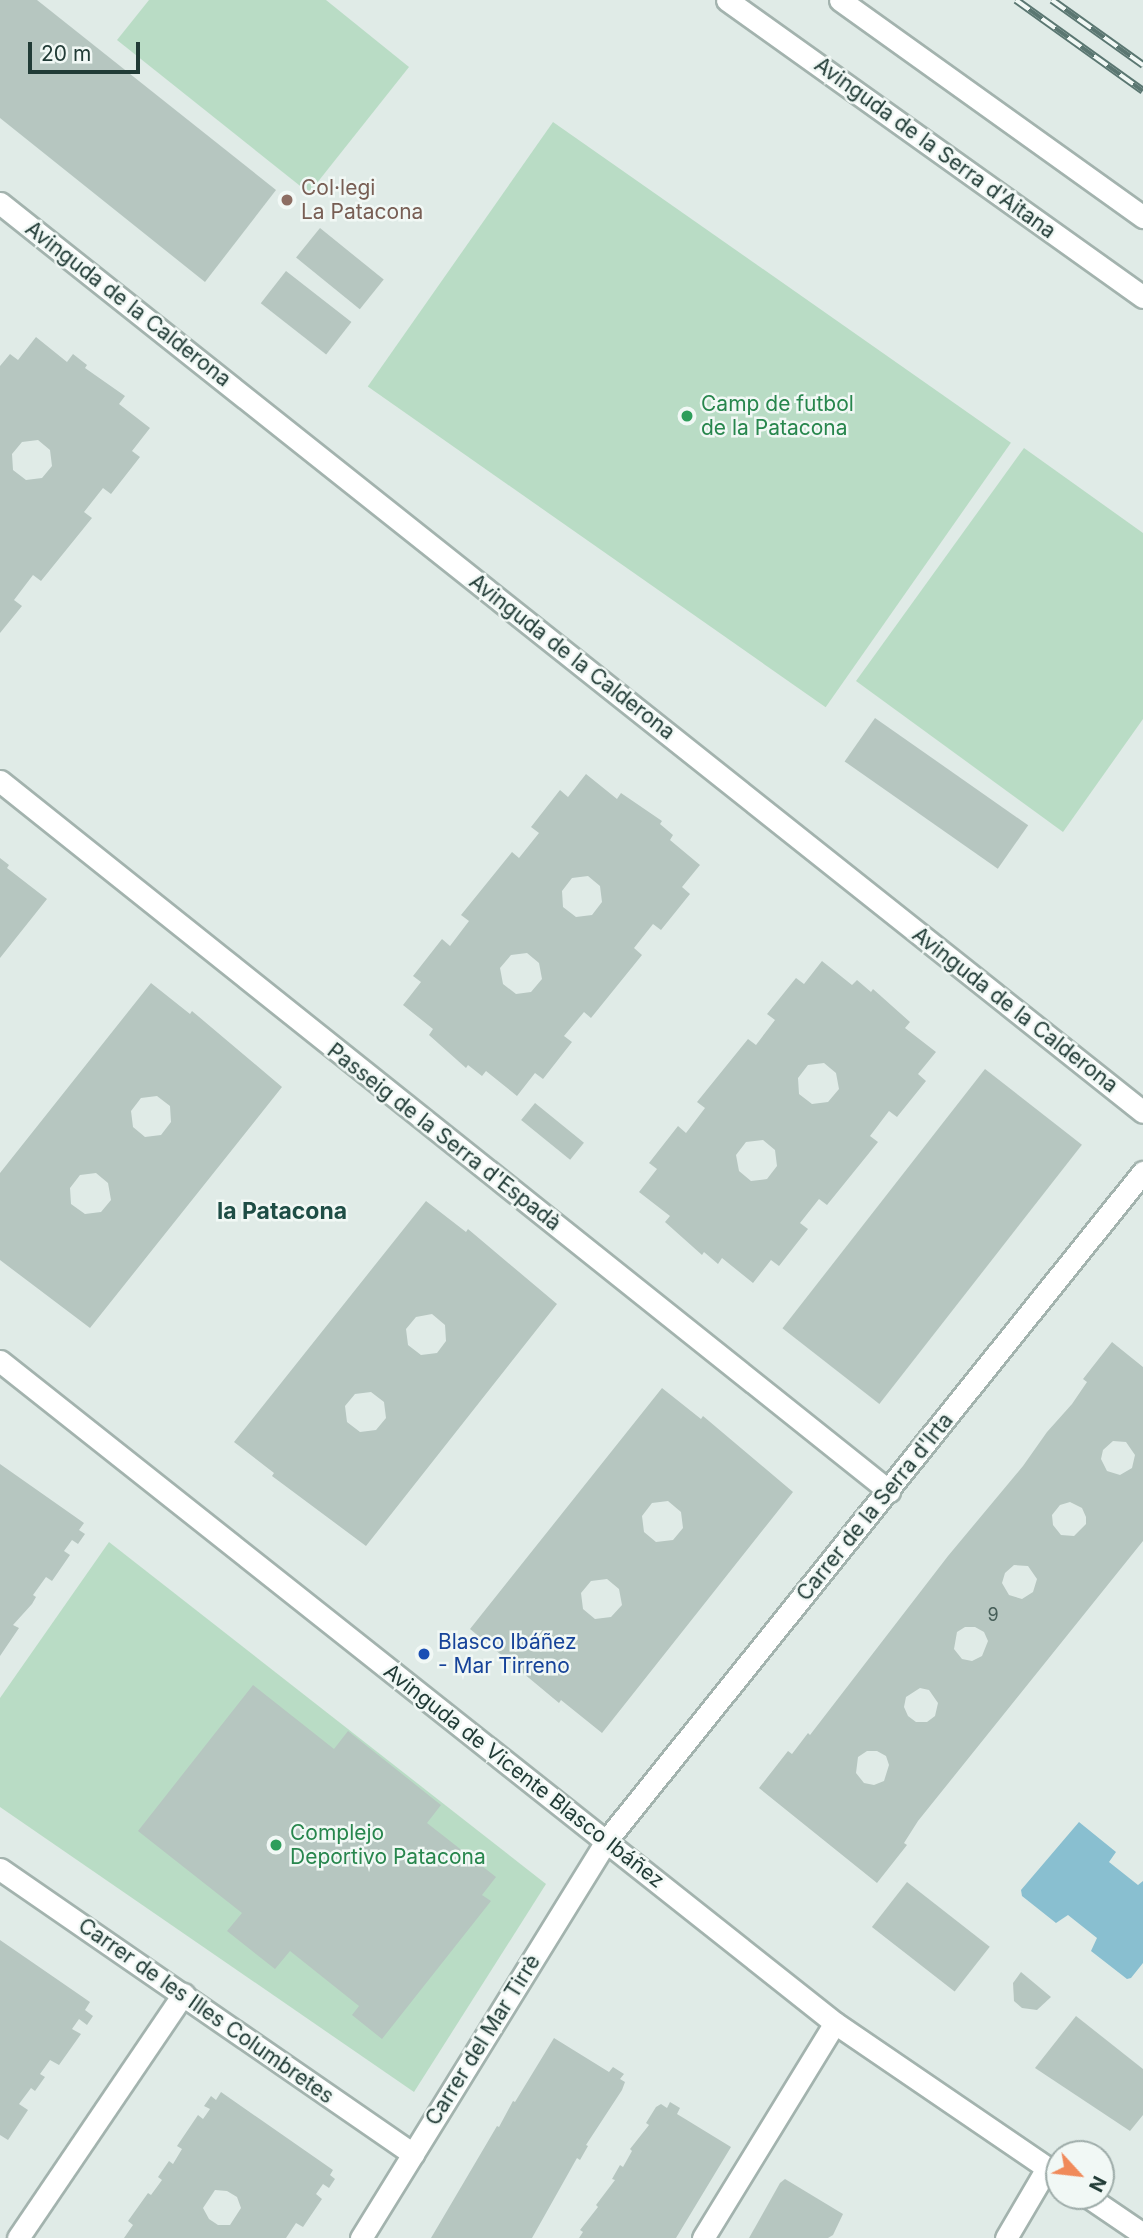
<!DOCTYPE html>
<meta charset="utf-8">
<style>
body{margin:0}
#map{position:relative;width:1143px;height:2238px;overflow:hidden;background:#e0ebe7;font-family:Inter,sans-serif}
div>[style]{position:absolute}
.green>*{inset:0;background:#b9dcc5;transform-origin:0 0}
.water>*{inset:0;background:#89bfd0}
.building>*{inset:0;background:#b6c6c0;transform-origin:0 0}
.roads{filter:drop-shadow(2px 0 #a3b3ae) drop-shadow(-2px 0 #a3b3ae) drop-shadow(0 2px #a3b3ae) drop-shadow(0 -2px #a3b3ae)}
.street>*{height:21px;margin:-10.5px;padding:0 10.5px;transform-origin:10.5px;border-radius:10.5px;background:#fff}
.secondary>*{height:21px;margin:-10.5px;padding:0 10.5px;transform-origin:10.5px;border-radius:10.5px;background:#fff}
.rail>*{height:8px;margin-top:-4px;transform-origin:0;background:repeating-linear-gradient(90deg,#f1f8f5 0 16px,#5b7772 0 32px);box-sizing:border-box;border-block:2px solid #5b7772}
.dots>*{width:19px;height:19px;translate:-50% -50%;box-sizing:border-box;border:4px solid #f1f8f5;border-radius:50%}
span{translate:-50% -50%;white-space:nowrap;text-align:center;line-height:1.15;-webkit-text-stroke:5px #f1f8f5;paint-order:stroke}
.number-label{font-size:18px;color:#465e58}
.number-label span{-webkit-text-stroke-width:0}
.street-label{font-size:21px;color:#213b36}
.education-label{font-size:21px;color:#785e54}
.left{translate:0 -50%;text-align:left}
.leisure-label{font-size:21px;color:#27864d}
.transit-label{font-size:21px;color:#164399}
.neighbourhood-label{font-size:23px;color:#1e4d45;font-weight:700}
.north{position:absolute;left:1045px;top:2140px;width:70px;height:70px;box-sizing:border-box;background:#f1f8f5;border:2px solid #9eaca9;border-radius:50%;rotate:117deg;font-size:19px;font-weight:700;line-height:28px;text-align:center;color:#213b36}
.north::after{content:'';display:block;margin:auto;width:24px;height:32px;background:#f08a5a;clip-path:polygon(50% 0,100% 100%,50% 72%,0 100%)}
.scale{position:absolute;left:28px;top:42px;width:112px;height:32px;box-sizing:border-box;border:4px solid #213b36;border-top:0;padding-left:9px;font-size:21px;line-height:24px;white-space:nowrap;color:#213b36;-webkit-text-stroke:5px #f1f8f5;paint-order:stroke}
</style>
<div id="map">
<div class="green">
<i style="clip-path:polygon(149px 0,326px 0,409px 67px,309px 193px,117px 40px)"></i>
<i style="left:553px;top:122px;width:559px;height:323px;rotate:35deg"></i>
<i style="clip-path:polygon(1024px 448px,1143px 533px,1143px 719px,1063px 832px,856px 681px)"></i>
<i style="clip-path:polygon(109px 1542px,546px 1884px,414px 2092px,0 1807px,0 1698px)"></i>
</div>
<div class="water">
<i style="clip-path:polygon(1079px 1822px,1116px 1852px,1109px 1862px,1138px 1885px,1143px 1881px,1143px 1963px,1131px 1978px,1127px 1979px,1091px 1951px,1097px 1938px,1068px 1915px,1056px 1923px,1022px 1896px,1021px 1890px)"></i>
</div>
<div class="building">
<i style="clip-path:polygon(0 0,37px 0,276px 190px,205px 282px,0 118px)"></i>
<i style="left:320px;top:228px;width:82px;height:38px;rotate:39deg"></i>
<i style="left:286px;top:271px;width:83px;height:41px;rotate:38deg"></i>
<i style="clip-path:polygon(evenodd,36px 337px,67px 362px,73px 354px,87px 365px,85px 368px,125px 396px,119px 404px,150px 428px,132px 451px,140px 457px,111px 494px,103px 488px,84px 512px,92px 518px,41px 581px,33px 575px,14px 600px,22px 606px,0 633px,0 366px,10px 354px,18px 360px,36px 337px,38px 440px,50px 450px,52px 466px,42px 478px,26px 480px,13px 470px,12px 454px,22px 442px,38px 440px)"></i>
<i style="left:875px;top:718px;width:187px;height:53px;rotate:35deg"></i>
<i style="clip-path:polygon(evenodd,586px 774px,617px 799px,621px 793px,662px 821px,660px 824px,673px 835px,670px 840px,700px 865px,682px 887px,690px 894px,661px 930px,653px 924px,634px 948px,642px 955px,591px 1018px,584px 1012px,564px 1036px,572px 1042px,543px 1079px,535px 1073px,517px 1096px,486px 1071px,482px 1076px,468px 1065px,466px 1068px,429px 1035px,433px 1029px,403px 1005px,421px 982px,413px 976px,442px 939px,450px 946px,469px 921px,461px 915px,512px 852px,519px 858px,539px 833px,531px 827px,560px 790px,568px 797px,586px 774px,588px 876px,600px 886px,602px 902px,592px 915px,576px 917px,563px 907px,562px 891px,572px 878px,588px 876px,586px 774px,527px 953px,539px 963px,542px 979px,531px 992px,516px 994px,503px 984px,500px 968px,511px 955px,527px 953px)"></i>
<i style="clip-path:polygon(0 858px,9px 865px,7px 868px,47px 899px,0 958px)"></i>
<i style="clip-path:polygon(evenodd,822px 961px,852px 985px,857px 980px,871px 992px,873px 989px,910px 1022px,905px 1028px,936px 1052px,918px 1074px,926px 1081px,897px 1117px,889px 1111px,870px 1136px,878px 1142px,827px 1205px,819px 1199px,800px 1223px,808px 1229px,779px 1266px,771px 1260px,753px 1283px,722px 1258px,718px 1264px,704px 1252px,702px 1255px,665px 1222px,670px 1216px,639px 1192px,657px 1169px,649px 1163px,678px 1126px,686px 1133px,705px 1108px,697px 1102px,748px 1039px,756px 1045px,775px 1020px,767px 1014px,796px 978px,804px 984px,822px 961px,824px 1063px,836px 1073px,839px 1089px,828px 1102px,812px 1104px,799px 1094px,798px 1078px,808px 1065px,824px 1063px,822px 961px,763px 1140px,775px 1150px,777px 1166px,767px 1179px,751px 1181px,739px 1171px,736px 1155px,746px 1142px,763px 1140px)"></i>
<i style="clip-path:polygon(evenodd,151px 983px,190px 1014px,192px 1011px,282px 1087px,90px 1328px,0 1260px,0 1173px,151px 983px,157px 1096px,170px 1106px,171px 1122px,161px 1135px,145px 1137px,133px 1127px,131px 1111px,141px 1098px,157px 1096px,151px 983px,96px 1173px,108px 1183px,111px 1200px,101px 1212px,85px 1214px,71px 1204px,70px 1188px,80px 1175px,96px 1173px)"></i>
<i style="left:985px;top:1069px;width:123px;height:329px;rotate:38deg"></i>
<i style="left:535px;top:1103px;width:63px;height:22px;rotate:39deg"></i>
<i style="clip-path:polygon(evenodd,426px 1201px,466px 1232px,468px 1229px,557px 1304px,366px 1546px,272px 1476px,274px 1473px,234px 1442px,426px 1201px,432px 1314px,445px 1325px,446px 1341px,437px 1353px,421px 1355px,408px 1345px,406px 1329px,416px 1317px,432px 1314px,426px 1201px,371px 1392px,384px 1402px,386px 1418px,376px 1430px,360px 1432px,347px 1422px,345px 1406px,355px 1394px,371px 1392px)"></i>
<i style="clip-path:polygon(evenodd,1112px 1342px,1143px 1367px,1143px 1541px,918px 1821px,904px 1843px,907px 1845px,877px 1883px,759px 1788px,788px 1751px,792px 1754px,808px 1733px,810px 1735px,948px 1556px,1023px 1466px,1047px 1432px,1072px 1404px,1087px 1382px,1083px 1379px,1112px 1342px,1113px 1441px,1126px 1442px,1135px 1455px,1132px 1468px,1120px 1475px,1107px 1471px,1101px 1459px,1103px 1450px,1113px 1441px,1112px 1342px,1070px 1502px,1082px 1508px,1086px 1517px,1086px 1524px,1074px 1536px,1061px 1535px,1053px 1525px,1052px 1515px,1060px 1505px,1070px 1502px,1112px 1342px,1014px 1565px,1028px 1566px,1037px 1579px,1033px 1592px,1022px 1599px,1009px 1595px,1002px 1583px,1005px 1573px,1014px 1565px,1112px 1342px,965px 1627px,975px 1627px,984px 1632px,988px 1641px,982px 1656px,972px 1661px,962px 1659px,954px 1649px,957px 1632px,965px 1627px,1112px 1342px,920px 1688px,929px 1690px,938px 1703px,935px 1716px,927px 1722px,916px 1722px,908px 1716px,904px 1707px,906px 1697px,920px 1688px,1112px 1342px,867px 1751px,877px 1751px,886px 1756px,889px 1765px,884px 1781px,874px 1785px,864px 1783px,856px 1773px,858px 1757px,867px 1751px)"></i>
<i style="clip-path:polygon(evenodd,662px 1388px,701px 1419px,703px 1416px,793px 1492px,602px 1733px,561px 1700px,559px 1703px,470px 1629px,662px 1388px,668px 1501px,681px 1512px,683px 1528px,673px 1540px,656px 1542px,644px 1532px,642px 1516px,652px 1503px,668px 1501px,662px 1388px,607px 1579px,619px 1589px,622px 1605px,611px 1617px,595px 1619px,583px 1609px,581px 1593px,591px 1581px,607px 1579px)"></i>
<i style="clip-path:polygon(0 1464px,84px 1523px,79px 1530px,85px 1534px,78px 1544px,72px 1540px,64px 1551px,70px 1555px,52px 1581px,46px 1577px,33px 1595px,36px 1597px,32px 1604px,13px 1625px,19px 1628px,0 1656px)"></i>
<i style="clip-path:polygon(253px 1685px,334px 1749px,348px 1731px,441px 1805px,427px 1823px,496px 1877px,482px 1895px,491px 1901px,382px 2039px,352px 2015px,359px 2006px,290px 1951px,275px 1969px,227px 1931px,242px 1913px,138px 1831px)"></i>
<i style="left:907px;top:1882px;width:105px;height:57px;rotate:38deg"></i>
<i style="clip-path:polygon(0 1940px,90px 2002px,85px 2010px,93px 2016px,87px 2025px,79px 2019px,72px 2029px,81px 2034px,59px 2065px,50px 2060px,40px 2074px,45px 2077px,35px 2091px,31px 2088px,19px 2104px,28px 2110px,8px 2140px,0 2135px)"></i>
<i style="clip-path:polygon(1021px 1972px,1051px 1997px,1037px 2010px,1022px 2008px,1014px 2001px,1013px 1983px)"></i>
<i style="clip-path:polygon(1076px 2016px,1143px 2069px,1143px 2115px,1130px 2131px,1035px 2068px)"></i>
<i style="clip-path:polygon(554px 2038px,609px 2072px,613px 2067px,624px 2074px,620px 2079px,625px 2082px,622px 2090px,586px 2145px,588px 2146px,580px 2160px,577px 2158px,532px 2238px,431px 2238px,497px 2126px,499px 2127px,513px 2101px,515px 2102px)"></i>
<i style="clip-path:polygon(evenodd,221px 2092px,333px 2170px,330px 2175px,335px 2179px,329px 2188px,323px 2184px,316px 2194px,322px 2199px,303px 2227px,296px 2223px,286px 2238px,124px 2238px,133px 2225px,128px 2221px,148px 2193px,151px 2195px,162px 2180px,158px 2177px,169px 2161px,173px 2164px,182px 2149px,177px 2146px,198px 2115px,203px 2119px,210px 2109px,204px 2106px,211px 2096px,216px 2100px,221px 2092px,215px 2190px,227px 2191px,237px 2197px,241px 2208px,230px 2225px,218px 2225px,209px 2219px,203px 2208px,215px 2190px)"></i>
<i style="clip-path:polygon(670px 2102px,680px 2108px,677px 2114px,731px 2147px,676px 2238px,579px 2238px,583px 2232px,580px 2230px,598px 2207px,596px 2205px,615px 2180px,612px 2179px,620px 2165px,623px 2167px,632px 2151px,630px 2149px,649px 2125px,646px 2123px,656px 2107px,661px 2104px,667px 2108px)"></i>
<i style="clip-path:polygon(785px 2179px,843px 2214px,833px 2235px,828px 2238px,749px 2238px,780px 2183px)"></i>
</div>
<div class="roads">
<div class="street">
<i style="left:0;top:203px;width:1460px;rotate:38.49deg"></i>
<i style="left:0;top:781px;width:1138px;rotate:38.61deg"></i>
<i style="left:0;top:1361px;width:1066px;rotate:38.41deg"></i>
<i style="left:835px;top:2023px;width:271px;rotate:34.3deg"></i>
<i style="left:0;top:1869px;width:502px;rotate:34.61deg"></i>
<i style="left:1087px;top:2196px;width:68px;rotate:34.2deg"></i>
<i style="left:18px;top:2238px;width:295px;rotate:-55.9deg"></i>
<i style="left:361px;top:2238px;width:467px;rotate:-58.3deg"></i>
<i style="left:606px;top:1841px;width:858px;rotate:-51.25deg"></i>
<i style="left:703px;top:2238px;width:252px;rotate:-58.5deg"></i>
<i style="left:1006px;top:2238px;width:81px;rotate:-59.6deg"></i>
</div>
<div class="secondary">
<i style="left:727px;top:0;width:511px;rotate:35.52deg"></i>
<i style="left:840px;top:0;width:373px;rotate:35.6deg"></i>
</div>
</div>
<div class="rail">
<i style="left:1016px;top:0;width:156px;rotate:35.6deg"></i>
<i style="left:1052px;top:0;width:112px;rotate:35.5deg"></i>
</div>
<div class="dots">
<i style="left:287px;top:200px;background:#8d6e63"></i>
<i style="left:687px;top:416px;background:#2e9e5b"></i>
<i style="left:424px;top:1654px;background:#1a4fb4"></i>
<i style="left:276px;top:1845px;background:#2e9e5b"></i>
</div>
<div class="number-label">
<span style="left:993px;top:1615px">9</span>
</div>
<div class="street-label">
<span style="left:935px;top:148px;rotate:36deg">Avinguda de la Serra d'Aitana</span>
<span style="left:128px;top:304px;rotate:38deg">Avinguda de la Calderona</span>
<span style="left:572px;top:657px;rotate:38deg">Avinguda de la Calderona</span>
<span style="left:1015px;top:1010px;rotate:38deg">Avinguda de la Calderona</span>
<span style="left:444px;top:1137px;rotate:38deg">Passeig de la Serra d'Espadà</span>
<span style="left:875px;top:1507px;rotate:-51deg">Carrer de la Serra d'Irta</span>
<span style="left:524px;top:1776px;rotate:38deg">Avinguda de Vicente Blasco Ibáñez</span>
<span style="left:206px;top:2011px;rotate:35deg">Carrer de les Illes Columbretes</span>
<span style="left:483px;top:2040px;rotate:-58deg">Carrer del Mar Tirrè</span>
</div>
<div class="education-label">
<span class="left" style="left:301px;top:200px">Col·legi<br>La Patacona</span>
</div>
<div class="leisure-label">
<span class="left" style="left:701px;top:416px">Camp de futbol<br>de la Patacona</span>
<span class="left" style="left:290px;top:1845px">Complejo<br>Deportivo Patacona</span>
</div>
<div class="transit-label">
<span class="left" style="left:438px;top:1654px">Blasco Ibáñez<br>- Mar Tirreno</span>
</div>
<div class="neighbourhood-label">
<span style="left:282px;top:1211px">la Patacona</span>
</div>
<div class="north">N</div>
<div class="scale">20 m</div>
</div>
